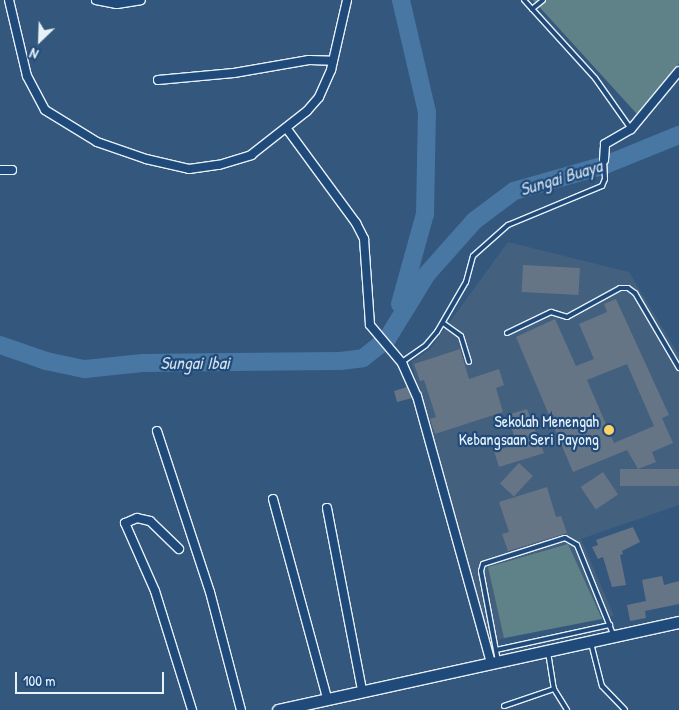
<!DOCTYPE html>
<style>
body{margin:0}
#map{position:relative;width:679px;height:710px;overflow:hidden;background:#34577d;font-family:"Patrick Hand",sans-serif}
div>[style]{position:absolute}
.built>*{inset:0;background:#43607f}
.green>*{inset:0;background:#5e8287}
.river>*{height:18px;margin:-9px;padding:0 9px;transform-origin:9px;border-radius:9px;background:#4877a4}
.building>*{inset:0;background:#667585;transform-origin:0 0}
.roads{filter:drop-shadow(1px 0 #e8f1f8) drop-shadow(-1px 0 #e8f1f8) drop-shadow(0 1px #e8f1f8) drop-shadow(0 -1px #e8f1f8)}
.lane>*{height:4px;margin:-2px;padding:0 2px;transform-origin:2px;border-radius:2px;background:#1f4a7a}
.street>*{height:8px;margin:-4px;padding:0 4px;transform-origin:4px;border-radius:4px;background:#1f4a7a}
.secondary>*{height:11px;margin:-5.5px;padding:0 5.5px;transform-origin:5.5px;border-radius:5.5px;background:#1f4a7a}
.dots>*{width:14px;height:14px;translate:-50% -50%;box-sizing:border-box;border:2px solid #1f4a7a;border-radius:50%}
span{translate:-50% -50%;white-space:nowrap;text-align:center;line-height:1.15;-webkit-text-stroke:4.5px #1f4a7a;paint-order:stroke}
.poi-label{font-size:16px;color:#e8f1f8}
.right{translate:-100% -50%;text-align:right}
.water-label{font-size:18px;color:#d0dfeb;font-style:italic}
.north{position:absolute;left:15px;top:15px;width:50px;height:50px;-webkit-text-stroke:4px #1f4a7a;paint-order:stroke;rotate:204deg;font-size:14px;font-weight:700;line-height:20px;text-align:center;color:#e8f1f8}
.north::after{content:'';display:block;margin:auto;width:18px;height:22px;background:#e8f1f8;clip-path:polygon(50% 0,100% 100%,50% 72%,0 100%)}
.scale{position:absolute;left:15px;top:672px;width:149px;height:22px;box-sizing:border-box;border:2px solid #e8f1f8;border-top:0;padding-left:6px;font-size:15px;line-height:18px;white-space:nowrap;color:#e8f1f8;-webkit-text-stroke:4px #1f4a7a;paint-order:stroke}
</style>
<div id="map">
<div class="built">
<i style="clip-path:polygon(508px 242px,629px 272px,679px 355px,679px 505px,581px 539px,614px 616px,488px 642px,411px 362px,430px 349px)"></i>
</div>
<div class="green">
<i style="clip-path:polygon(533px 0,679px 0,679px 63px,637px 114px)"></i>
<i style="clip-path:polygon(568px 544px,602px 619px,504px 638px,488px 567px)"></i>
</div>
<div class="river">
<i style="left:400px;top:304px;width:93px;rotate:-74.5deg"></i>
<i style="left:425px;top:214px;width:102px;rotate:-88.9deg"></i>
<i style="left:427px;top:112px;width:115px;rotate:-103.1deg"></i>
<i style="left:0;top:345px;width:49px;rotate:19.2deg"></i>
<i style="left:46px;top:361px;width:40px;rotate:12deg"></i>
<i style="left:85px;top:369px;width:58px;rotate:-5.9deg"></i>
<i style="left:143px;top:363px;width:197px;rotate:-0.6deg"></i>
<i style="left:340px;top:361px;width:23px;rotate:-7deg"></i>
<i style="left:363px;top:358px;width:31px;rotate:-38deg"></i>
<i style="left:387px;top:339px;width:76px;rotate:-58.4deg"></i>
<i style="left:427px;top:274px;width:71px;rotate:-48.4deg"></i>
<i style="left:474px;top:221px;width:50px;rotate:-36.9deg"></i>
<i style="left:514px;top:191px;width:95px;rotate:-15.9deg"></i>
<i style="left:605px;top:165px;width:80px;rotate:-22.1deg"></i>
</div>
<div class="building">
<i style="left:523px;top:265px;width:57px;height:27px;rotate:3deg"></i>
<i style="clip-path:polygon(evenodd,616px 299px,669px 415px,662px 418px,673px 443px,652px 452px,656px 462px,638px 469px,627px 450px,573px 472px,516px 337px,555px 319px,576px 366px,594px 359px,579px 324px,607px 312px,604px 304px,616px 299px,627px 364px,654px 426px,614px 443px,587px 380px,627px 364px)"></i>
<i style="clip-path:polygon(460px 349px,469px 379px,499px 369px,504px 385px,496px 388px,503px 412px,435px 434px,430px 419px,436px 417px,424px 380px,420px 381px,414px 364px)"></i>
<i style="clip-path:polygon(407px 387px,412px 398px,397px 402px,394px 391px)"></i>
<i style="clip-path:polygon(527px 409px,544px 453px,499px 467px,494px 451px,517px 444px,507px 415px)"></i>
<i style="left:519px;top:463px;width:19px;height:28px;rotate:43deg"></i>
<i style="left:679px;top:469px;width:17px;height:59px;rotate:90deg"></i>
<i style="left:603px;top:472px;width:27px;height:27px;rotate:56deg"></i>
<i style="clip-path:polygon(547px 487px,556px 517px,561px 516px,567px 533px,508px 551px,502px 534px,509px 532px,499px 502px)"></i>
<i style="clip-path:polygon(633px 527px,640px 542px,622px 551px,623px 554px,620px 555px,626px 585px,612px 587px,603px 557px,598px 559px,592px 547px,598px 545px,596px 540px)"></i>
<i style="clip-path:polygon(662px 576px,664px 585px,679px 581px,679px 604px,645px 611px,646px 618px,630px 621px,627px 605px,646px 601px,642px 580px)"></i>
</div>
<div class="roads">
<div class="lane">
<i style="left:524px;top:0;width:105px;rotate:47.7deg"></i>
<i style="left:595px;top:78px;width:62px;rotate:54.8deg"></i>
<i style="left:532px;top:9px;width:14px;rotate:-39deg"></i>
<i style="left:443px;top:323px;width:22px;rotate:36deg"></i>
<i style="left:461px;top:336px;width:27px;rotate:73deg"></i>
<i style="left:507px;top:333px;width:49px;rotate:-25.5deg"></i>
<i style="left:551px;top:312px;width:17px;rotate:17deg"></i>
<i style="left:567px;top:317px;width:60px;rotate:-28.7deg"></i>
<i style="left:620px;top:288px;width:8px"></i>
<i style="left:628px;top:288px;width:9px;rotate:36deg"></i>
<i style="left:635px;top:293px;width:87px;rotate:59.6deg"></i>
<i style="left:402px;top:362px;width:29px;rotate:-35deg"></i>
<i style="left:426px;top:345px;width:17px;rotate:-50deg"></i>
<i style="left:437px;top:332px;width:58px;rotate:-59.9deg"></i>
<i style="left:466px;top:282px;width:27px;rotate:-75deg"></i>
<i style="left:473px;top:256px;width:47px;rotate:-41.5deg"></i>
<i style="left:508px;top:225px;width:102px;rotate:-22.5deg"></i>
<i style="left:602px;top:186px;width:8px;rotate:-67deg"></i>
<i style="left:605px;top:179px;width:19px;rotate:-93deg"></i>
<i style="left:591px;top:643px;width:44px;rotate:75.7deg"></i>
<i style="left:602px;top:686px;width:33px;rotate:46deg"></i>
<i style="left:496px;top:650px;width:117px;rotate:-12.4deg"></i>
<i style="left:548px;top:652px;width:37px;rotate:81deg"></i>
<i style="left:554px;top:689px;width:25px;rotate:58deg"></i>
<i style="left:498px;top:661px;width:92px;rotate:-100.7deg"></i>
<i style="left:481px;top:571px;width:7px;rotate:-74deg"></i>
<i style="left:483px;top:564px;width:86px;rotate:-17.6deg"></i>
<i style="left:565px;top:538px;width:14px;rotate:30deg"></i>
<i style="left:577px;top:545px;width:96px;rotate:68deg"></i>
<i style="left:504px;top:706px;width:53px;rotate:-18.8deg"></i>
</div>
<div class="street">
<i style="left:9px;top:0;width:78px;rotate:76.7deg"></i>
<i style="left:27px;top:76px;width:38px;rotate:62deg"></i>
<i style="left:45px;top:110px;width:61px;rotate:31.6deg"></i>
<i style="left:97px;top:142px;width:52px;rotate:19.1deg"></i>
<i style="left:146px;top:159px;width:44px;rotate:13.1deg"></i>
<i style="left:189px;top:169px;width:30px;rotate:-8deg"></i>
<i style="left:219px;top:165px;width:34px;rotate:-17deg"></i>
<i style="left:251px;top:155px;width:71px;rotate:-38.2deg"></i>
<i style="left:307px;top:111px;width:18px;rotate:-49deg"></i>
<i style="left:319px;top:97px;width:30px;rotate:-66deg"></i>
<i style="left:331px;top:70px;width:72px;rotate:-77.1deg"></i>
<i style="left:96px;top:0;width:21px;rotate:11deg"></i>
<i style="left:117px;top:4px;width:24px;rotate:-9deg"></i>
<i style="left:158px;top:80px;width:76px;rotate:-5.3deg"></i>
<i style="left:234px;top:73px;width:76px;rotate:-9.8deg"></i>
<i style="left:309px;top:60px;width:24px;rotate:2deg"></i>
<i style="left:287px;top:129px;width:117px;rotate:53.7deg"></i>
<i style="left:356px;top:223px;width:18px;rotate:63deg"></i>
<i style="left:364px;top:239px;width:86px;rotate:86deg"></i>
<i style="left:370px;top:325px;width:50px;rotate:49.9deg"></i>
<i style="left:402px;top:363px;width:36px;rotate:66deg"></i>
<i style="left:417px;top:396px;width:276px;rotate:74.5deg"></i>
<i style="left:604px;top:160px;width:16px;rotate:-86deg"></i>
<i style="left:605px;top:144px;width:30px;rotate:-30deg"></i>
<i style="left:631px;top:129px;width:75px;rotate:-50.4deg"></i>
<i style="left:0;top:170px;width:12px"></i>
<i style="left:157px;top:431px;width:169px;rotate:71.8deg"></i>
<i style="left:210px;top:592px;width:122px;rotate:75.3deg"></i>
<i style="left:273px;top:499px;width:206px;rotate:74.8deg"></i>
<i style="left:327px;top:508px;width:185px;rotate:79.1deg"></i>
<i style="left:179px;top:549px;width:40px;rotate:-136deg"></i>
<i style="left:150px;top:521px;width:13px;rotate:-167deg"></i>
<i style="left:137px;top:518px;width:13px;rotate:157deg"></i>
<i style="left:125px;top:523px;width:74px;rotate:66.2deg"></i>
<i style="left:155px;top:591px;width:125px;rotate:72.7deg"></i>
</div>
<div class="secondary">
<i style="left:278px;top:710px;width:411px;rotate:-12.4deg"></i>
</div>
</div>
<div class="dots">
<i style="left:609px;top:430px;background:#ffd166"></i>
</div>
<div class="poi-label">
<span class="right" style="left:599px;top:430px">Sekolah Menengah<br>Kebangsaan Seri Payong</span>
</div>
<div class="water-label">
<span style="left:561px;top:178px;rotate:-17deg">Sungai Buaya</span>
<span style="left:195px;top:363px">Sungai Ibai</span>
</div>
<div class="north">N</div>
<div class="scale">100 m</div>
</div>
